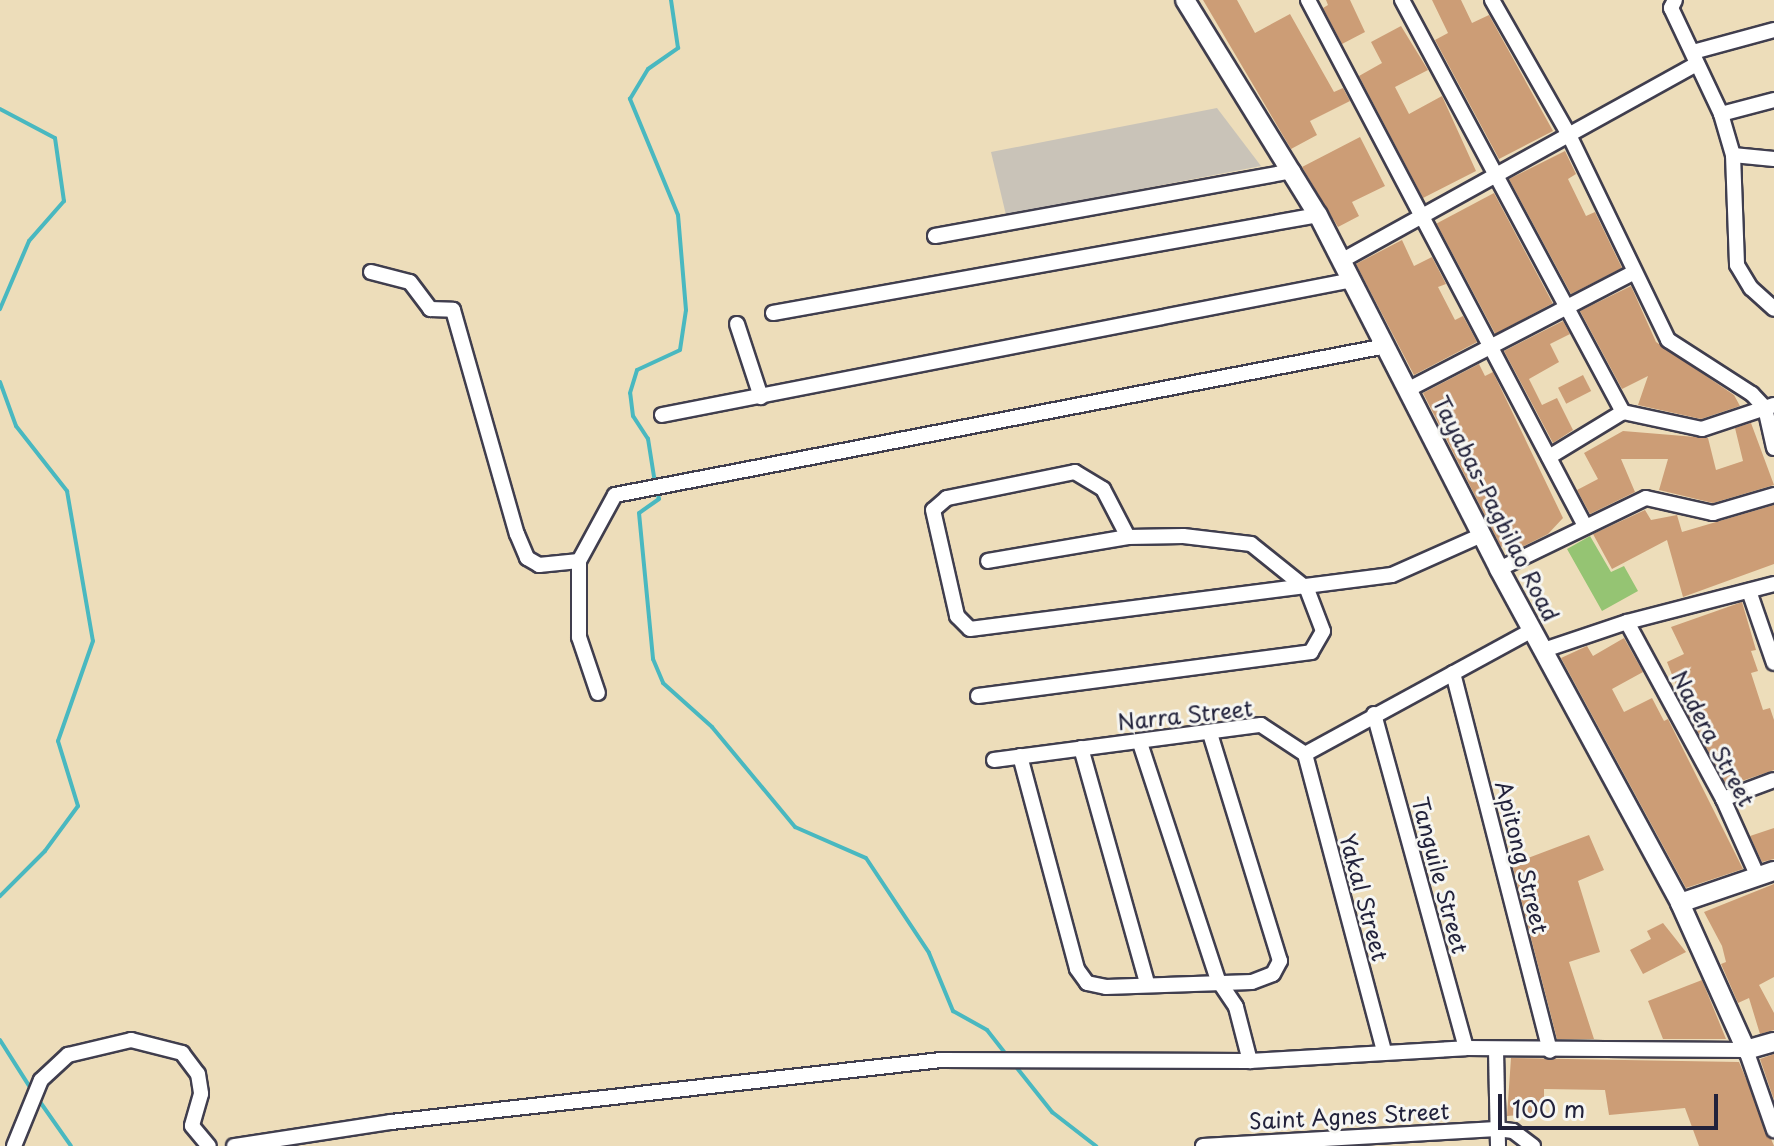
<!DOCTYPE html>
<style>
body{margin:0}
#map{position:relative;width:1774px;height:1146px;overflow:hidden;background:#edddba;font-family:"Playpen Sans",sans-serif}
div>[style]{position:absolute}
.industrial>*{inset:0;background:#c9c3b8}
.green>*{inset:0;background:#95c473}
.stream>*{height:4px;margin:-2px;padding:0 2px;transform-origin:2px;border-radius:2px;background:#49b8c0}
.building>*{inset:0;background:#cc9d76;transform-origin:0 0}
.roads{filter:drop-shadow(2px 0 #403e4e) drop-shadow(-2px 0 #403e4e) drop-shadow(0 2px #403e4e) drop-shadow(0 -2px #403e4e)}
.minor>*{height:14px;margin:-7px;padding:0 7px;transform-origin:7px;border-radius:7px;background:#fff}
.major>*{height:18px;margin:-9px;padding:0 9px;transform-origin:9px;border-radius:9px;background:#fff}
span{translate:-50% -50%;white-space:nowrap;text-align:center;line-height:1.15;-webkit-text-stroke:6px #f6f6f2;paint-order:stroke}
.street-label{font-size:22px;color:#22223b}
.scale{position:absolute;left:1498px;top:1094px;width:220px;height:36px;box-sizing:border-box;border:4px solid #22223b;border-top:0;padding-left:10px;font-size:24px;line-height:28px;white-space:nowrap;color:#22223b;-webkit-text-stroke:6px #f6f6f2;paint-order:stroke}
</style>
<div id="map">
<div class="industrial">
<i style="clip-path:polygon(1217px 108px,1261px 166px,1006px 215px,991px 152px)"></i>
</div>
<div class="green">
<i style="clip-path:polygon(1590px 536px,1611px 572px,1624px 566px,1638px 591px,1602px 611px,1567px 549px)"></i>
</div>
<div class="stream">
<i style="left:0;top:109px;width:62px;rotate:27.8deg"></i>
<i style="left:55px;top:138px;width:64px;rotate:81.9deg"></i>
<i style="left:64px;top:201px;width:53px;rotate:131.2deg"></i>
<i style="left:29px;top:241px;width:74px;rotate:113.1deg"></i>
<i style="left:0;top:382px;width:47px;rotate:70deg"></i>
<i style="left:16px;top:426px;width:83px;rotate:51.9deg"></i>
<i style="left:67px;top:491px;width:152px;rotate:80.2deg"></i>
<i style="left:93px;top:641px;width:106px;rotate:109.3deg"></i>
<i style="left:58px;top:741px;width:68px;rotate:72.9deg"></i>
<i style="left:78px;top:806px;width:56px;rotate:126.3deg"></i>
<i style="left:45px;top:851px;width:64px;rotate:135deg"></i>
<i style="left:655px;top:483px;width:45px;rotate:-99deg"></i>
<i style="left:648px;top:439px;width:27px;rotate:-123deg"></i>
<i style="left:633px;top:416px;width:23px;rotate:-97deg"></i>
<i style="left:630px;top:393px;width:24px;rotate:-73deg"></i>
<i style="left:637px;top:370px;width:47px;rotate:-24.9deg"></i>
<i style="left:680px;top:350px;width:40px;rotate:-81.5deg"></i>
<i style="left:686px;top:310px;width:95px;rotate:-94.8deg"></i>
<i style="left:678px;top:215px;width:126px;rotate:-112.5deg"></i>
<i style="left:630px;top:99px;width:35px;rotate:-59deg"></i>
<i style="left:648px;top:69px;width:37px;rotate:-35deg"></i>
<i style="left:678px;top:48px;width:49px;rotate:-98.3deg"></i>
<i style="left:657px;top:491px;width:8px;rotate:76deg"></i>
<i style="left:659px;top:499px;width:24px;rotate:145deg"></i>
<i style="left:639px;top:513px;width:147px;rotate:84.5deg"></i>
<i style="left:653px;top:659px;width:26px;rotate:67deg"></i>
<i style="left:663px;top:683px;width:66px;rotate:41.9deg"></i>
<i style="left:712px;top:727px;width:130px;rotate:50.3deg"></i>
<i style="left:795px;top:827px;width:77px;rotate:23.6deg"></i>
<i style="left:866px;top:858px;width:114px;rotate:56.4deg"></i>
<i style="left:929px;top:953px;width:63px;rotate:67.5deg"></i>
<i style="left:953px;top:1011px;width:39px;rotate:29deg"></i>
<i style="left:987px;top:1030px;width:34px;rotate:52deg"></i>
<i style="left:0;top:1040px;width:62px;rotate:57.6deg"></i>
<i style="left:1013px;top:1063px;width:63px;rotate:51.5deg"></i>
<i style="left:1052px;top:1112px;width:56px;rotate:37.7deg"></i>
<i style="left:38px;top:1099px;width:57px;rotate:54.9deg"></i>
</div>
<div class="building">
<i style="clip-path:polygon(1203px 0,1237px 0,1255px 33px,1290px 14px,1334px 92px,1343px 88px,1350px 101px,1310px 121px,1317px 135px,1291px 149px)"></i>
<i style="clip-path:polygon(1326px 0,1350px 0,1365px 32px,1342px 44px,1323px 8px,1328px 5px)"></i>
<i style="clip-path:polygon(1432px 0,1461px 0,1472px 23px,1489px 15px,1553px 131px,1499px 159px,1435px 40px,1448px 33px)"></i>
<i style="clip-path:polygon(1401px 26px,1428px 70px,1395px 87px,1409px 114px,1442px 96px,1476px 171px,1423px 198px,1359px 76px,1382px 63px,1371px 42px)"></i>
<i style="clip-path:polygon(1360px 137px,1385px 186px,1352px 202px,1359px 216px,1338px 227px,1302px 167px)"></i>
<i style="clip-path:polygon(1565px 151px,1576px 174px,1568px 179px,1586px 216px,1595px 212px,1622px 268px,1571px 294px,1509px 179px)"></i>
<i style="left:1494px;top:193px;width:125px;height:65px;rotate:62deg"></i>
<i style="clip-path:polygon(1402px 240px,1414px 266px,1432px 257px,1446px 284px,1438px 287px,1455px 320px,1463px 316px,1477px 342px,1414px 375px,1356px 264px)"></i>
<i style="clip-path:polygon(1631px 286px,1656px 342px,1734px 395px,1740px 406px,1701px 419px,1638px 405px,1648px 376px,1622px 389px,1580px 311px)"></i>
<i style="clip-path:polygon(1563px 321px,1570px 334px,1550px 344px,1559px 362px,1529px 379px,1542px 405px,1557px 398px,1573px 430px,1553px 443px,1504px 351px)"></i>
<i style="clip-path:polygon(1479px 364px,1485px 376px,1493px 372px,1563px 518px,1548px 534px,1520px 548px,1516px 540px,1501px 547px,1423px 393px)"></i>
<i style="left:1583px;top:375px;width:18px;height:28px;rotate:63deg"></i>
<i style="clip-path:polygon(1751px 423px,1774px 485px,1713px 503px,1659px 490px,1668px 459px,1621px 459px,1635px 492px,1590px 514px,1577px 490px,1598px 479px,1584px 453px,1623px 431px,1708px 438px,1716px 470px,1743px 461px,1735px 428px)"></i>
<i style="clip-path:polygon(1774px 505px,1774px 564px,1683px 597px,1667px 540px,1612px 569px,1593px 534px,1645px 510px,1651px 520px,1677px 515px,1682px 532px)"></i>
<i style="clip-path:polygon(1742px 602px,1756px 650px,1751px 651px,1758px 671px,1751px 673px,1763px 710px,1770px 708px,1774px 720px,1774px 770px,1727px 786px,1685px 708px,1667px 662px,1684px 654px,1671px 627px)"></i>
<i style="clip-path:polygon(1624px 638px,1643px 672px,1612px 689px,1624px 712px,1652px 698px,1664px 721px,1668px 719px,1743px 869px,1686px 888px,1561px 658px,1587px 646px,1593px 656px)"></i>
<i style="clip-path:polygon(1774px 828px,1774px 859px,1762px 862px,1750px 836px)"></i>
<i style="clip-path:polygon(1589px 835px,1604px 870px,1578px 881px,1600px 952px,1569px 962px,1594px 1039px,1557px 1039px,1512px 864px)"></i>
<i style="clip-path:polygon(1774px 884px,1774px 977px,1759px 985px,1774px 1013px,1774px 1030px,1760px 1034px,1749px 998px,1738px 1003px,1721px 964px,1726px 962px,1722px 946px,1704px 912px)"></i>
<i style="clip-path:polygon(1663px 923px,1686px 952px,1643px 974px,1630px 950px,1651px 939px,1647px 931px)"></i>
<i style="clip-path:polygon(1702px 980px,1726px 1039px,1663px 1039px,1648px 1001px)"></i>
<i style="clip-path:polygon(1774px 1054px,1774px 1100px,1760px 1059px)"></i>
<i style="clip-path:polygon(1511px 1058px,1739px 1062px,1774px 1146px,1699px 1146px,1685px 1108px,1609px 1115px,1605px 1090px,1544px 1089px,1544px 1113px,1507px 1116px)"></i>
</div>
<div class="roads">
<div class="minor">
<i style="left:1308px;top:0;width:594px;rotate:62.23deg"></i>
<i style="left:1402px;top:0;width:468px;rotate:61.8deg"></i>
<i style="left:1492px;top:0;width:155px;rotate:60.3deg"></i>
<i style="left:1569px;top:135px;width:228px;rotate:64.2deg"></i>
<i style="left:1668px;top:340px;width:100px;rotate:32.7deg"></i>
<i style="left:1752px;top:394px;width:19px;rotate:47deg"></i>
<i style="left:1765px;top:408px;width:41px;rotate:77.3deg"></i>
<i style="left:1675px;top:0;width:9px;rotate:117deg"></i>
<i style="left:1671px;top:8px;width:117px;rotate:64.7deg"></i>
<i style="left:1721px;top:114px;width:43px;rotate:73.7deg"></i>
<i style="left:1733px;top:155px;width:110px;rotate:87.9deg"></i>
<i style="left:1737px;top:265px;width:27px;rotate:59deg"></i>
<i style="left:1751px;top:288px;width:31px;rotate:42deg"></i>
<i style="left:1693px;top:52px;width:84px;rotate:-15.2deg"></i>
<i style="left:1721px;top:114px;width:55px;rotate:-14.8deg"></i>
<i style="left:1733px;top:155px;width:41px;rotate:5.6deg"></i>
<i style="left:935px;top:236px;width:364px;rotate:-10.3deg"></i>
<i style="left:1341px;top:261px;width:405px;rotate:-29deg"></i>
<i style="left:371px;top:272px;width:40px;rotate:14.4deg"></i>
<i style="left:410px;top:282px;width:34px;rotate:53deg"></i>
<i style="left:430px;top:309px;width:23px;rotate:2deg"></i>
<i style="left:453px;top:310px;width:233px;rotate:74.1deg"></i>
<i style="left:517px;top:534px;width:26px;rotate:67deg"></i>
<i style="left:527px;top:558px;width:14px;rotate:30deg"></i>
<i style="left:539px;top:565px;width:40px;rotate:-5.7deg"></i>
<i style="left:579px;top:561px;width:75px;rotate:-61.4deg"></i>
<i style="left:615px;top:495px;width:785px;rotate:-10.94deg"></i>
<i style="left:773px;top:313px;width:554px;rotate:-10.19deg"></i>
<i style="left:737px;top:324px;width:77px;rotate:71.8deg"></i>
<i style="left:1409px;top:389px;width:252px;rotate:-27.4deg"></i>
<i style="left:662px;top:415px;width:703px;rotate:-11.07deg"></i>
<i style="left:1549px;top:457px;width:87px;rotate:-31.3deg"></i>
<i style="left:1623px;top:412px;width:81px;rotate:12.1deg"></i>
<i style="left:1702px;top:429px;width:76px;rotate:-18.4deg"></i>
<i style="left:1128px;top:537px;width:54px;rotate:-117.5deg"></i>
<i style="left:1103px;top:489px;width:33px;rotate:-149deg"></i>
<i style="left:1075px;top:472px;width:131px;rotate:168.5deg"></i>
<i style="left:947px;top:498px;width:18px;rotate:139deg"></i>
<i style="left:933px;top:510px;width:109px;rotate:77.2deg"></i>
<i style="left:957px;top:616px;width:18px;rotate:45deg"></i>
<i style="left:970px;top:629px;width:425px;rotate:-7.3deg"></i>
<i style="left:1392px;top:575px;width:98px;rotate:-24deg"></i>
<i style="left:579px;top:561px;width:76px;rotate:90deg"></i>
<i style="left:579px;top:637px;width:59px;rotate:71.3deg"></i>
<i style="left:1499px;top:569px;width:163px;rotate:-25.8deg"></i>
<i style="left:1646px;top:498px;width:69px;rotate:12.6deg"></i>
<i style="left:1713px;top:513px;width:64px;rotate:-16.4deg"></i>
<i style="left:1749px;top:591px;width:76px;rotate:70.9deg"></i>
<i style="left:1627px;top:622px;width:201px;rotate:61.5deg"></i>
<i style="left:1723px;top:799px;width:85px;rotate:65.8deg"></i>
<i style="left:1544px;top:650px;width:88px;rotate:-18.6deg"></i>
<i style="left:1627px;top:622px;width:152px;rotate:-14.5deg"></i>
<i style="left:1453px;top:673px;width:390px;rotate:75.6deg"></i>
<i style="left:978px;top:696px;width:336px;rotate:-7.5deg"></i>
<i style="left:1311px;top:652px;width:24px;rotate:-60deg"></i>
<i style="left:1323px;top:631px;width:45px;rotate:-110.9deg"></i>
<i style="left:1307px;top:589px;width:72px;rotate:-141.2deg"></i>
<i style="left:1251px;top:544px;width:68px;rotate:-173.3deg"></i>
<i style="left:1183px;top:536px;width:55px;rotate:179deg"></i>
<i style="left:1128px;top:537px;width:142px;rotate:170.3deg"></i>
<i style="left:1374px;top:714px;width:346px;rotate:74.6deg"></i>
<i style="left:1140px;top:743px;width:250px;rotate:71.8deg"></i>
<i style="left:1218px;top:980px;width:32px;rotate:56deg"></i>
<i style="left:1236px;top:1007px;width:56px;rotate:75.5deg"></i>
<i style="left:1081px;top:748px;width:244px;rotate:74.3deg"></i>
<i style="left:1305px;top:754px;width:306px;rotate:75.1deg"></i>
<i style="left:1020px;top:756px;width:220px;rotate:75deg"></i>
<i style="left:1077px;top:969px;width:17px;rotate:54deg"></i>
<i style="left:1087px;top:983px;width:19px;rotate:12deg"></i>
<i style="left:1106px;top:987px;width:146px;rotate:-2deg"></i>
<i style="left:1252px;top:982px;width:22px;rotate:-21deg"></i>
<i style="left:1273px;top:974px;width:15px;rotate:-62deg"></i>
<i style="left:1280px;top:961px;width:238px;rotate:-107.1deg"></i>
<i style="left:994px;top:760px;width:269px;rotate:-7.5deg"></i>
<i style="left:1261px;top:725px;width:53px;rotate:33.4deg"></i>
<i style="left:1305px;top:754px;width:259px;rotate:-28.6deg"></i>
<i style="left:1723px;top:799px;width:54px;rotate:-20.4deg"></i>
<i style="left:1496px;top:1050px;width:96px;rotate:88.8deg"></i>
<i style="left:14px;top:1146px;width:71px;rotate:-67.8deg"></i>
<i style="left:41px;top:1080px;width:37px;rotate:-43deg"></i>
<i style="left:68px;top:1055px;width:65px;rotate:-13.4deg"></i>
<i style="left:131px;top:1040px;width:53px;rotate:14.3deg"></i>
<i style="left:182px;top:1053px;width:26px;rotate:53deg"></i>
<i style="left:198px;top:1074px;width:20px;rotate:81deg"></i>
<i style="left:201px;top:1094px;width:33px;rotate:106deg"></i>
<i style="left:192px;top:1126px;width:26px;rotate:50deg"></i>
<i style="left:234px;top:1146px;width:159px;rotate:-8.7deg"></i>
<i style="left:391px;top:1122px;width:553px;rotate:-6.43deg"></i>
<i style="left:941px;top:1060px;width:309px;rotate:0.2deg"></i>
<i style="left:1250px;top:1061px;width:216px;rotate:-3.4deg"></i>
<i style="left:1466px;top:1048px;width:280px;rotate:0.4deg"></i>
<i style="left:1746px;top:1050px;width:85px;rotate:70.7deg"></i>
<i style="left:1203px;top:1146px;width:294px;rotate:-3.3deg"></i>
<i style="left:1497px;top:1129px;width:16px;rotate:7deg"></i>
<i style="left:1513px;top:1131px;width:25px;rotate:37deg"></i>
</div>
<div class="major">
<i style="left:1185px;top:0;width:253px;rotate:58.3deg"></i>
<i style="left:1318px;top:215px;width:398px;rotate:62.9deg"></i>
<i style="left:1499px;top:569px;width:380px;rotate:61.5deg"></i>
<i style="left:1680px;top:903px;width:161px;rotate:65.8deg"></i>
<i style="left:1746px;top:1050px;width:29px;rotate:-16deg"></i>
<i style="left:1680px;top:903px;width:99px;rotate:-18.8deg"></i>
</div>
</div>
<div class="street-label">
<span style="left:1497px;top:508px;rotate:63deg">Tayabas-Pagbilao Road</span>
<span style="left:1185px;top:714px;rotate:-6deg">Narra Street</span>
<span style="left:1714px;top:738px;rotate:62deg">Nadera Street</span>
<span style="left:1523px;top:857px;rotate:76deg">Apitong Street</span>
<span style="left:1441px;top:875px;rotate:75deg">Tanguile Street</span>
<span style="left:1365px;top:897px;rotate:75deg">Yakal Street</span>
<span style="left:1349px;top:1115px;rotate:-3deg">Saint Agnes Street</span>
</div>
<div class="scale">100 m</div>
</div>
